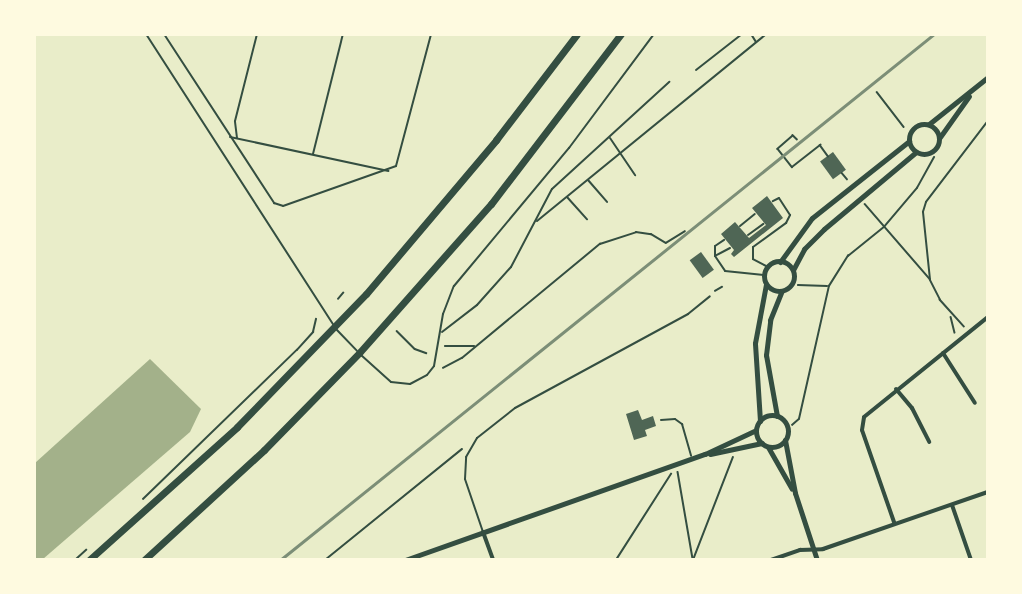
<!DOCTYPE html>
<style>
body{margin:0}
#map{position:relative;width:1022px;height:594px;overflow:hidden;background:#e9edc9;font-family:"Varela Round",sans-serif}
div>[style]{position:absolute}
.water>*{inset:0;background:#a3b18a}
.building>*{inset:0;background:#4f6655;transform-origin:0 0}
.path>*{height:1.5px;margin:-0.75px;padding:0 0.75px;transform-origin:0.75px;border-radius:0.75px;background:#344e41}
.service>*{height:2px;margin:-1px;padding:0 1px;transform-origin:1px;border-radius:1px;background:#344e41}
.minor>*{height:4px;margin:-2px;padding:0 2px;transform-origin:2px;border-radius:2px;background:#344e41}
.tertiary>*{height:5px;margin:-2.5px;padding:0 2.5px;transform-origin:2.5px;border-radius:2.5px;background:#344e41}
.tertiary>.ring{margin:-2.5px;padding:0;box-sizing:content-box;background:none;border:5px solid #344e41;border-radius:50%}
.primary>*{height:7px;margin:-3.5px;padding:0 3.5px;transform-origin:3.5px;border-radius:3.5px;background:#344e41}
.rail>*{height:3px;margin:-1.5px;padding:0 1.5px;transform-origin:1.5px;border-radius:1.5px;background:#7c8e77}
span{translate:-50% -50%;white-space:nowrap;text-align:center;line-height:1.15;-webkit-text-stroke:5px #fefae0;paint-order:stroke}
.frame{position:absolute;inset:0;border:36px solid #fefae0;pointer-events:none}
</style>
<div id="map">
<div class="water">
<i style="clip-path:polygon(150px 359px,201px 409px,190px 432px,43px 559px,35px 559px,35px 463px)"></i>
</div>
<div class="building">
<i style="left:833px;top:152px;width:22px;height:16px;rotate:54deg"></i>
<i style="clip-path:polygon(767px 196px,783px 218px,734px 257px,731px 254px,734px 250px,721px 234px,735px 222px,749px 238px,766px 225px,752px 208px)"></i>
<i style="left:701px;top:252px;width:22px;height:14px;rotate:54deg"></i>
<i style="clip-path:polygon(638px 410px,642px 420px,653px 416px,656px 426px,645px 430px,647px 436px,634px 440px,626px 414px)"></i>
</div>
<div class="path">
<i style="left:877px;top:92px;width:44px;rotate:52.4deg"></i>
<i style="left:797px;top:140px;width:6px;rotate:-135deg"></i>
<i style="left:793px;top:136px;width:20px;rotate:139deg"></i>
<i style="left:778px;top:149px;width:23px;rotate:52deg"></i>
<i style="left:792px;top:167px;width:36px;rotate:-38deg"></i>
<i style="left:820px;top:145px;width:14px;rotate:54deg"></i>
<i style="left:842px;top:173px;width:8px;rotate:50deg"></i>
<i style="left:865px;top:204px;width:99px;rotate:49.1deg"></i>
<i style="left:798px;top:285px;width:29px;rotate:2deg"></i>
<i style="left:715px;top:291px;width:8px;rotate:-30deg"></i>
<i style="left:338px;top:299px;width:8px;rotate:-50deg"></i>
<i style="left:951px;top:317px;width:16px;rotate:76deg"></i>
<i style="left:964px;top:327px;width:36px;rotate:-132deg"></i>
<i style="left:940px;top:300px;width:22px;rotate:-117deg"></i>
<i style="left:930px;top:280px;width:68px;rotate:-95.9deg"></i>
<i style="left:923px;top:212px;width:10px;rotate:-73deg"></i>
<i style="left:926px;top:202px;width:102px;rotate:-52.6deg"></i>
<i style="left:397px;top:331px;width:25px;rotate:45deg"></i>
<i style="left:415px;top:349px;width:12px;rotate:20deg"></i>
<i style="left:445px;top:346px;width:29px"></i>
<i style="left:443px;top:368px;width:21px;rotate:-28deg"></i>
<i style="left:462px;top:358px;width:179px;rotate:-39.6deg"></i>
<i style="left:600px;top:244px;width:38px;rotate:-18deg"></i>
<i style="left:636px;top:232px;width:15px;rotate:8deg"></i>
<i style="left:651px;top:234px;width:17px;rotate:31deg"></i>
<i style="left:666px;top:243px;width:22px;rotate:-32deg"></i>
<i style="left:792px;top:425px;width:9px;rotate:-41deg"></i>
<i style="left:799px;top:419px;width:136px;rotate:-77.3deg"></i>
<i style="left:829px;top:286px;width:36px;rotate:-58deg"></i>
<i style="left:848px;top:256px;width:46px;rotate:-38.9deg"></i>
<i style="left:884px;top:227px;width:51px;rotate:-49.8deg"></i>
<i style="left:917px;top:188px;width:35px;rotate:-61deg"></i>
<i style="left:678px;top:472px;width:88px;rotate:80.2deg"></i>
<i style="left:143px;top:499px;width:214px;rotate:-44.1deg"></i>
<i style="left:297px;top:350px;width:24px;rotate:-48deg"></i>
<i style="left:313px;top:332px;width:13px;rotate:-77deg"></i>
<i style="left:75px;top:560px;width:15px;rotate:-42deg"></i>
<i style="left:325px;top:560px;width:176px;rotate:-39deg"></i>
<i style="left:616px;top:560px;width:102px;rotate:-57.4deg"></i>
<i style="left:693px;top:560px;width:110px;rotate:-68.8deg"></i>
</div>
<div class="service">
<i style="left:146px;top:34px;width:345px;rotate:57.2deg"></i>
<i style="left:164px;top:34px;width:202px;rotate:56.9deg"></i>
<i style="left:274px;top:203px;width:9px;rotate:18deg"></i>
<i style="left:283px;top:206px;width:120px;rotate:-19.5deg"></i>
<i style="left:396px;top:166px;width:137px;rotate:-75.1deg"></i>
<i style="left:751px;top:34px;width:9px;rotate:58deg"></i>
<i style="left:696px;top:70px;width:58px;rotate:-38deg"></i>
<i style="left:230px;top:137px;width:162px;rotate:12.1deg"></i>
<i style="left:237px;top:138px;width:17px;rotate:-97deg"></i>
<i style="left:235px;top:121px;width:90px;rotate:-75.8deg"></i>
<i style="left:610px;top:138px;width:45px;rotate:56deg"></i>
<i style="left:313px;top:154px;width:124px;rotate:-76deg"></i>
<i style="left:588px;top:180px;width:29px;rotate:49deg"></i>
<i style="left:567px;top:197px;width:30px;rotate:48deg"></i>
<i style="left:537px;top:221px;width:296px;rotate:-39.2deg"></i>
<i style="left:740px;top:226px;width:19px;rotate:-39deg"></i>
<i style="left:748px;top:235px;width:19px;rotate:-36deg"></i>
<i style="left:730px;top:248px;width:17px;rotate:152deg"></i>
<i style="left:715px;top:256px;width:18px;rotate:56deg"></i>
<i style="left:725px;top:271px;width:39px;rotate:6deg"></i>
<i style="left:715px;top:256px;width:10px;rotate:-90deg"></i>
<i style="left:715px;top:246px;width:11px;rotate:-34deg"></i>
<i style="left:768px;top:267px;width:17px;rotate:-152deg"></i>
<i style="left:753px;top:259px;width:12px;rotate:-90deg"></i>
<i style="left:753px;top:247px;width:41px;rotate:-36deg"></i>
<i style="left:786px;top:223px;width:9px;rotate:-63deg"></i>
<i style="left:790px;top:215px;width:20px;rotate:-123deg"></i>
<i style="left:779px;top:198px;width:7px;rotate:153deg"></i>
<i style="left:336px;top:329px;width:30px;rotate:46deg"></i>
<i style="left:442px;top:332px;width:44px;rotate:-37.6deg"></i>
<i style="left:477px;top:305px;width:51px;rotate:-48.2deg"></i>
<i style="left:511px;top:267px;width:88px;rotate:-62.3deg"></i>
<i style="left:552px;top:189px;width:159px;rotate:-42.4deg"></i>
<i style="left:361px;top:355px;width:40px;rotate:42deg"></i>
<i style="left:391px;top:382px;width:19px;rotate:6deg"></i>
<i style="left:410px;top:384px;width:19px;rotate:-28deg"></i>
<i style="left:427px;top:375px;width:11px;rotate:-52deg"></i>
<i style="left:434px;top:366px;width:53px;rotate:-80.2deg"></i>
<i style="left:443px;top:314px;width:30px;rotate:-69deg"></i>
<i style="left:454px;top:286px;width:180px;rotate:-50.2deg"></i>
<i style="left:569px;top:148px;width:142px;rotate:-53.3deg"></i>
<i style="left:661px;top:420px;width:14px;rotate:-4deg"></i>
<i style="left:675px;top:419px;width:9px;rotate:36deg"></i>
<i style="left:682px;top:424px;width:33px;rotate:74deg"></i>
<i style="left:483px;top:532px;width:56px;rotate:-108.8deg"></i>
<i style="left:465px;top:479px;width:22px;rotate:-87deg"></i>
<i style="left:466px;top:457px;width:22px;rotate:-60deg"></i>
<i style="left:477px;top:438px;width:48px;rotate:-38.3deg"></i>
<i style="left:515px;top:408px;width:197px;rotate:-28.5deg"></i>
<i style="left:688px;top:314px;width:28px;rotate:-39deg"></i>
</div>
<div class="minor">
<i style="left:943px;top:353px;width:59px;rotate:57.4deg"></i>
<i style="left:896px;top:389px;width:25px;rotate:50deg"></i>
<i style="left:912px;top:408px;width:38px;rotate:63deg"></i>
<i style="left:952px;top:505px;width:58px;rotate:70.9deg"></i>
<i style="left:894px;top:522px;width:97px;rotate:-109.2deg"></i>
<i style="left:862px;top:430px;width:13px;rotate:-81deg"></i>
<i style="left:864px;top:417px;width:159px;rotate:-38.9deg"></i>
<i style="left:483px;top:532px;width:30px;rotate:70deg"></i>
<i style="left:771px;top:560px;width:31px;rotate:-19deg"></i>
<i style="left:800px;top:550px;width:23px;rotate:-2deg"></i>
<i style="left:823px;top:549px;width:175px;rotate:-19.1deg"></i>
</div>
<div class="tertiary">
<i class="ring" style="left:909px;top:124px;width:25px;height:25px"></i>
<i style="left:929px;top:124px;width:75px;rotate:-38.5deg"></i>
<i style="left:940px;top:137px;width:50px;rotate:-54.7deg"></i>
<i class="ring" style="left:764px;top:261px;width:25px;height:25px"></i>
<i style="left:780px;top:262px;width:54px;rotate:-54deg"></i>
<i style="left:812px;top:218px;width:124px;rotate:-38.4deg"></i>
<i style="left:793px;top:270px;width:24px;rotate:-62deg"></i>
<i style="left:804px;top:249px;width:28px;rotate:-45deg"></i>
<i style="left:824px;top:229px;width:120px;rotate:-39.9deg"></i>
<i class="ring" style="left:756px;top:415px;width:27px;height:27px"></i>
<i style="left:777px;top:416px;width:62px;rotate:-100.2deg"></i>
<i style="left:766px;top:355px;width:35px;rotate:-83deg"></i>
<i style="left:770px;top:320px;width:31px;rotate:-68deg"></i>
<i style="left:760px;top:421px;width:78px;rotate:-93.7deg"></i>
<i style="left:755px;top:343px;width:60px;rotate:-79.4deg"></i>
<i style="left:785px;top:440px;width:54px;rotate:79.3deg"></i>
<i style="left:795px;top:493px;width:71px;rotate:71.8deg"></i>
<i style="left:768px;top:447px;width:48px;rotate:60.3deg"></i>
<i style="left:710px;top:454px;width:53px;rotate:-11.9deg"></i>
<i style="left:405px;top:560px;width:318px;rotate:-19.5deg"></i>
<i style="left:705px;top:454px;width:56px;rotate:-25.2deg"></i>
</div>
<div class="primary">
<i style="left:89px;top:560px;width:199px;rotate:-41.9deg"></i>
<i style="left:237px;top:427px;width:185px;rotate:-45.9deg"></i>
<i style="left:366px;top:294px;width:202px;rotate:-49.8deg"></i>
<i style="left:496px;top:140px;width:133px;rotate:-52.6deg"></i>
<i style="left:144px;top:560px;width:163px;rotate:-42.5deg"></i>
<i style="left:264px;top:450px;width:136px;rotate:-45.6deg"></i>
<i style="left:359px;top:353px;width:199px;rotate:-48.5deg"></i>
<i style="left:491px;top:204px;width:214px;rotate:-52.6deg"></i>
</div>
<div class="rail">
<i style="left:280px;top:560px;width:839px;rotate:-38.81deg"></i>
</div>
<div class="frame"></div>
</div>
